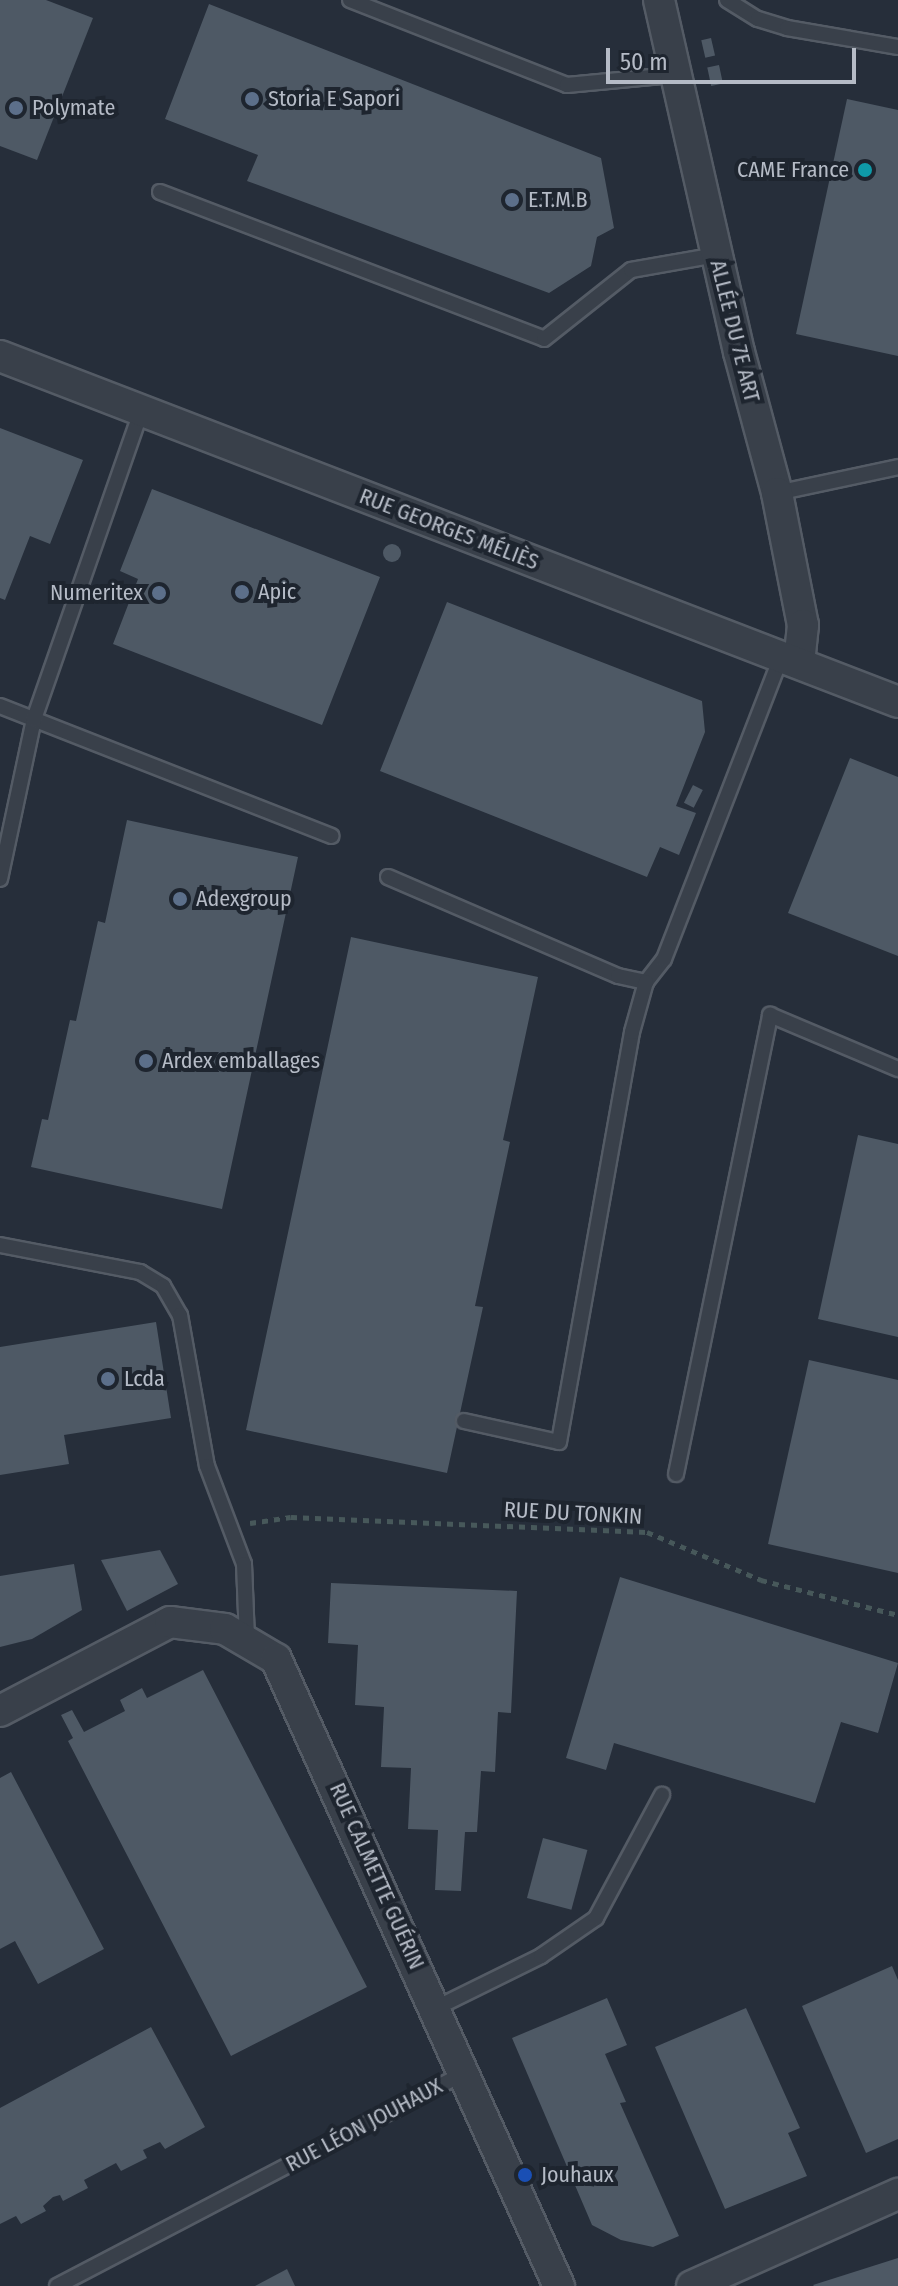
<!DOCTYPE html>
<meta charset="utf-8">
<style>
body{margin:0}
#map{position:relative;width:898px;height:2286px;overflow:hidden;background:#262e3a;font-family:"Fira Sans Condensed",sans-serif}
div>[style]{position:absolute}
.building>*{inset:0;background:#4e5965;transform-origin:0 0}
.round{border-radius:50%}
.path>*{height:5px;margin-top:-2.5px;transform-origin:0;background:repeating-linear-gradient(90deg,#47585a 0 6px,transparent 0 12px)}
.roads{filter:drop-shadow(2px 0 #545b65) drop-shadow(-2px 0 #545b65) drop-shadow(0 2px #545b65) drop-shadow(0 -2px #545b65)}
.service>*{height:14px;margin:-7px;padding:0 7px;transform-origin:7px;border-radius:7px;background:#39404a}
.minor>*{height:30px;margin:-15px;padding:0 15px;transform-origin:15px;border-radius:15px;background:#39404a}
.dots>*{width:22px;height:22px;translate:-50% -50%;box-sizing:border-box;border:4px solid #1e252f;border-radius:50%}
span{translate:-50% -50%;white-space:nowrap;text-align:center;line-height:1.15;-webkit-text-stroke:8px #1e252f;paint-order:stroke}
.poi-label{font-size:22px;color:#b5bbc6}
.left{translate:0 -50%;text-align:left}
.right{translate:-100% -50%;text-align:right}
.street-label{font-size:22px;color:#b5bbc6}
.scale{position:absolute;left:606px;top:48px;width:250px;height:36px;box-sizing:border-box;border:4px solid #b5bbc6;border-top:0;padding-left:10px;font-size:24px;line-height:28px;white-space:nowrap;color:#b5bbc6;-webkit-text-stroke:6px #1e252f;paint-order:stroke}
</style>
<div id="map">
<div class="building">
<i style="clip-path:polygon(0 0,46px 0,93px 18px,37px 160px,0 146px)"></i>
<i style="clip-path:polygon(209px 4px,601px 158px,614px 228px,597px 237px,591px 266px,549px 293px,247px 181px,258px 155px,165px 119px)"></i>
<i style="left:711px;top:38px;width:18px;height:10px;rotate:77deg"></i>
<i style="left:719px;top:65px;width:19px;height:12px;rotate:78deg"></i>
<i style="clip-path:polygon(847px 99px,898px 110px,898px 356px,796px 334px)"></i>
<i style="clip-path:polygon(0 428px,83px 460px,50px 544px,30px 536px,5px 600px,0 598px)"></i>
<i style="clip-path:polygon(152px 489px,380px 577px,322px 725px,113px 644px,138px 579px,120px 571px)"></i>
<i class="round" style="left:383px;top:544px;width:18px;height:18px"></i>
<i style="clip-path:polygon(447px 602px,702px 701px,705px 732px,676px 806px,696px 813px,679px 855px,660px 847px,647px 877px,380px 771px)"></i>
<i style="clip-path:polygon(850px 758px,898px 777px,898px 956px,788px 913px)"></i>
<i style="left:693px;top:785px;width:11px;height:20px;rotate:27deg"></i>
<i style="clip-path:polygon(127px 820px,298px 857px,222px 1209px,31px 1167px,42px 1119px,48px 1120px,70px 1020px,76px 1021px,98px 921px,105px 923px)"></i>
<i style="clip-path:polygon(351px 937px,538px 977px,503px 1140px,510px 1142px,475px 1306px,483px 1307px,447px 1473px,246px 1430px)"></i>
<i style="clip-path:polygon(858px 1135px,898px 1144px,898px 1337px,818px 1319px)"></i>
<i style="clip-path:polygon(156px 1322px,171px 1418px,64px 1435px,69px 1464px,0 1475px,0 1347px)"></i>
<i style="clip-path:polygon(809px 1360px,898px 1380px,898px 1573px,768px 1544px)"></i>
<i style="clip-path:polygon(160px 1550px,178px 1584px,127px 1611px,101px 1560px)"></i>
<i style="clip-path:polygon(74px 1564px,82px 1610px,32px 1639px,0 1647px,0 1576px)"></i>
<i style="clip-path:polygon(620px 1577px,898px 1663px,878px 1733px,841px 1722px,815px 1803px,614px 1743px,606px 1770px,566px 1758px)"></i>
<i style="clip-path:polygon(331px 1583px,517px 1591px,511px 1713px,498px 1712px,495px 1772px,481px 1771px,477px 1832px,465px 1832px,461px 1891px,435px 1890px,438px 1830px,408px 1829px,411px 1768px,381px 1767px,384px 1707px,355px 1705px,358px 1645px,328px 1643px)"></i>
<i style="clip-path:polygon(203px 1670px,367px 1987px,231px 2056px,68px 1741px,73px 1738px,61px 1715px,72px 1710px,84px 1732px,125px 1711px,120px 1700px,142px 1688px,147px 1698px)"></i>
<i style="clip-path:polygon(11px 1772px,104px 1949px,38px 1984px,15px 1941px,0 1949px,0 1778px)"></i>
<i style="left:543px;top:1838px;width:46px;height:62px;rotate:15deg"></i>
<i style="clip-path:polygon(892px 1966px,898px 1980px,898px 2139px,866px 2153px,802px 2006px)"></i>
<i style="clip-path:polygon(607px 1998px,627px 2045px,605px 2054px,626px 2102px,620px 2103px,679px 2236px,653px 2247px,621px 2240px,592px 2225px,512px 2038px)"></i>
<i style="clip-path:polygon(746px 2008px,800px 2128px,788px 2133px,807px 2176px,725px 2209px,655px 2047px)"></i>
<i style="clip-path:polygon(151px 2027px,205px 2127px,165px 2149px,160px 2142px,143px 2150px,147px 2158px,121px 2171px,116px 2163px,84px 2180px,88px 2188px,63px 2201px,60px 2195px,53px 2197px,43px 2206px,46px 2211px,21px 2224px,16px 2216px,0 2224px,0 2108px)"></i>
<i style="clip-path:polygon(898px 2258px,898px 2286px,814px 2286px,813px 2285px)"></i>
<i style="clip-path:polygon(287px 2269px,295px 2286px,255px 2286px)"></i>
</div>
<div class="path">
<i style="left:250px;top:1523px;width:41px;rotate:-8.3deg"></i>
<i style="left:291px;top:1517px;width:356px;rotate:2.4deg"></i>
<i style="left:647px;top:1532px;width:124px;rotate:22.8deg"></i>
<i style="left:761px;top:1580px;width:141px;rotate:14.3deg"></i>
</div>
<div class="roads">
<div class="service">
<i style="left:350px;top:0;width:233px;rotate:21.4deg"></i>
<i style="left:567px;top:85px;width:106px;rotate:-5.4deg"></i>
<i style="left:727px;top:0;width:36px;rotate:32deg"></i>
<i style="left:758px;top:19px;width:30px;rotate:17deg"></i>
<i style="left:787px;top:28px;width:113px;rotate:9.7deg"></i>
<i style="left:160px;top:192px;width:411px;rotate:20.9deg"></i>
<i style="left:544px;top:339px;width:111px;rotate:-38.4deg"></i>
<i style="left:631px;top:270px;width:86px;rotate:-10deg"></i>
<i style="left:777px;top:493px;width:124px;rotate:-12.1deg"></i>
<i style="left:0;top:706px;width:356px;rotate:21.4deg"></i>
<i style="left:388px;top:877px;width:250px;rotate:23.3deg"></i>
<i style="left:618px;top:976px;width:29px;rotate:12deg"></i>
<i style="left:646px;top:982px;width:29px;rotate:-52deg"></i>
<i style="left:664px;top:959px;width:324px;rotate:-68.8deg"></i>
<i style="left:0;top:879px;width:164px;rotate:-78deg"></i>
<i style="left:34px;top:719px;width:326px;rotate:-70.8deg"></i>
<i style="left:0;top:1245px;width:143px;rotate:10.9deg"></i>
<i style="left:140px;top:1272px;width:27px;rotate:31deg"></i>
<i style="left:163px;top:1286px;width:34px;rotate:60deg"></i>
<i style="left:180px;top:1315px;width:153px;rotate:79.9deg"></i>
<i style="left:207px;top:1466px;width:105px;rotate:69.3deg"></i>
<i style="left:244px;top:1564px;width:75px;rotate:87.7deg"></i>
<i style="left:464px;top:1421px;width:97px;rotate:12.5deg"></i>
<i style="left:559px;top:1442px;width:416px;rotate:-79.9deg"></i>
<i style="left:632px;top:1032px;width:52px;rotate:-74.4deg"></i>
<i style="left:676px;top:1474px;width:469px;rotate:-78.4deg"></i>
<i style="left:770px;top:1015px;width:139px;rotate:22.9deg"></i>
<i style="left:436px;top:2008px;width:117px;rotate:-26.3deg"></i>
<i style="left:541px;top:1956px;width:67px;rotate:-34.6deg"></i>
<i style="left:596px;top:1918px;width:140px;rotate:-61.8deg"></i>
<i style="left:57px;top:2286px;width:459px;rotate:-27.6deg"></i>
</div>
<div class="minor">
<i style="left:659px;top:0;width:361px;rotate:77.2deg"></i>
<i style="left:739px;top:352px;width:146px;rotate:74.9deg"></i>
<i style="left:777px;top:493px;width:135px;rotate:78.9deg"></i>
<i style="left:803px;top:625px;width:38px;rotate:96deg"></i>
<i style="left:0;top:356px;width:962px;rotate:21.07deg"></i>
<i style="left:0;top:1711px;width:192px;rotate:-27.6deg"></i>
<i style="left:170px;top:1622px;width:55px;rotate:7.3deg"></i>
<i style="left:225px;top:1629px;width:59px;rotate:30.5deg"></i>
<i style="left:276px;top:1659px;width:688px;rotate:65.71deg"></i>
<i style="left:692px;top:2286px;width:226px;rotate:-24.1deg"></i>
</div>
</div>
<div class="dots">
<i style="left:252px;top:99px;background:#5c6f8a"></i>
<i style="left:16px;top:108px;background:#5c6f8a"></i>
<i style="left:865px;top:170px;background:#0f9aa8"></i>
<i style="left:512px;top:200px;background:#5c6f8a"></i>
<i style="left:242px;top:592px;background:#5c6f8a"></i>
<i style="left:159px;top:593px;background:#5c6f8a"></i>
<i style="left:180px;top:899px;background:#5c6f8a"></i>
<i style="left:146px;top:1061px;background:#5c6f8a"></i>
<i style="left:108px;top:1379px;background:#5c6f8a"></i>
<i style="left:525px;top:2175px;background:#1a4fb4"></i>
</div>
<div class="poi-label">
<span class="left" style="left:268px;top:99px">Storia E Sapori</span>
<span class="left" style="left:32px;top:108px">Polymate</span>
<span class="right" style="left:849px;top:170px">CAME France</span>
<span class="left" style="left:528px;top:200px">E.T.M.B</span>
<span class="left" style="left:258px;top:592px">Apic</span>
<span class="right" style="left:143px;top:593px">Numeritex</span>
<span class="left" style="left:196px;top:899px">Adexgroup</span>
<span class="left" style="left:162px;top:1061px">Ardex emballages</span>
<span class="left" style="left:124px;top:1379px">Lcda</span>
<span class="left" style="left:541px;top:2175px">Jouhaux</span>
</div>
<div class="street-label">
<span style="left:735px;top:331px;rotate:76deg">ALLÉE DU 7E ART</span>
<span style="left:449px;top:529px;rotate:21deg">RUE GEORGES MÉLIÈS</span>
<span style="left:573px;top:1513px;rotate:3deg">RUE DU TONKIN</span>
<span style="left:377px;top:1876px;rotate:66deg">RUE CALMETTE GUÉRIN</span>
<span style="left:364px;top:2125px;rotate:-28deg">RUE LÉON JOUHAUX</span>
</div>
<div class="scale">50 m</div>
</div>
